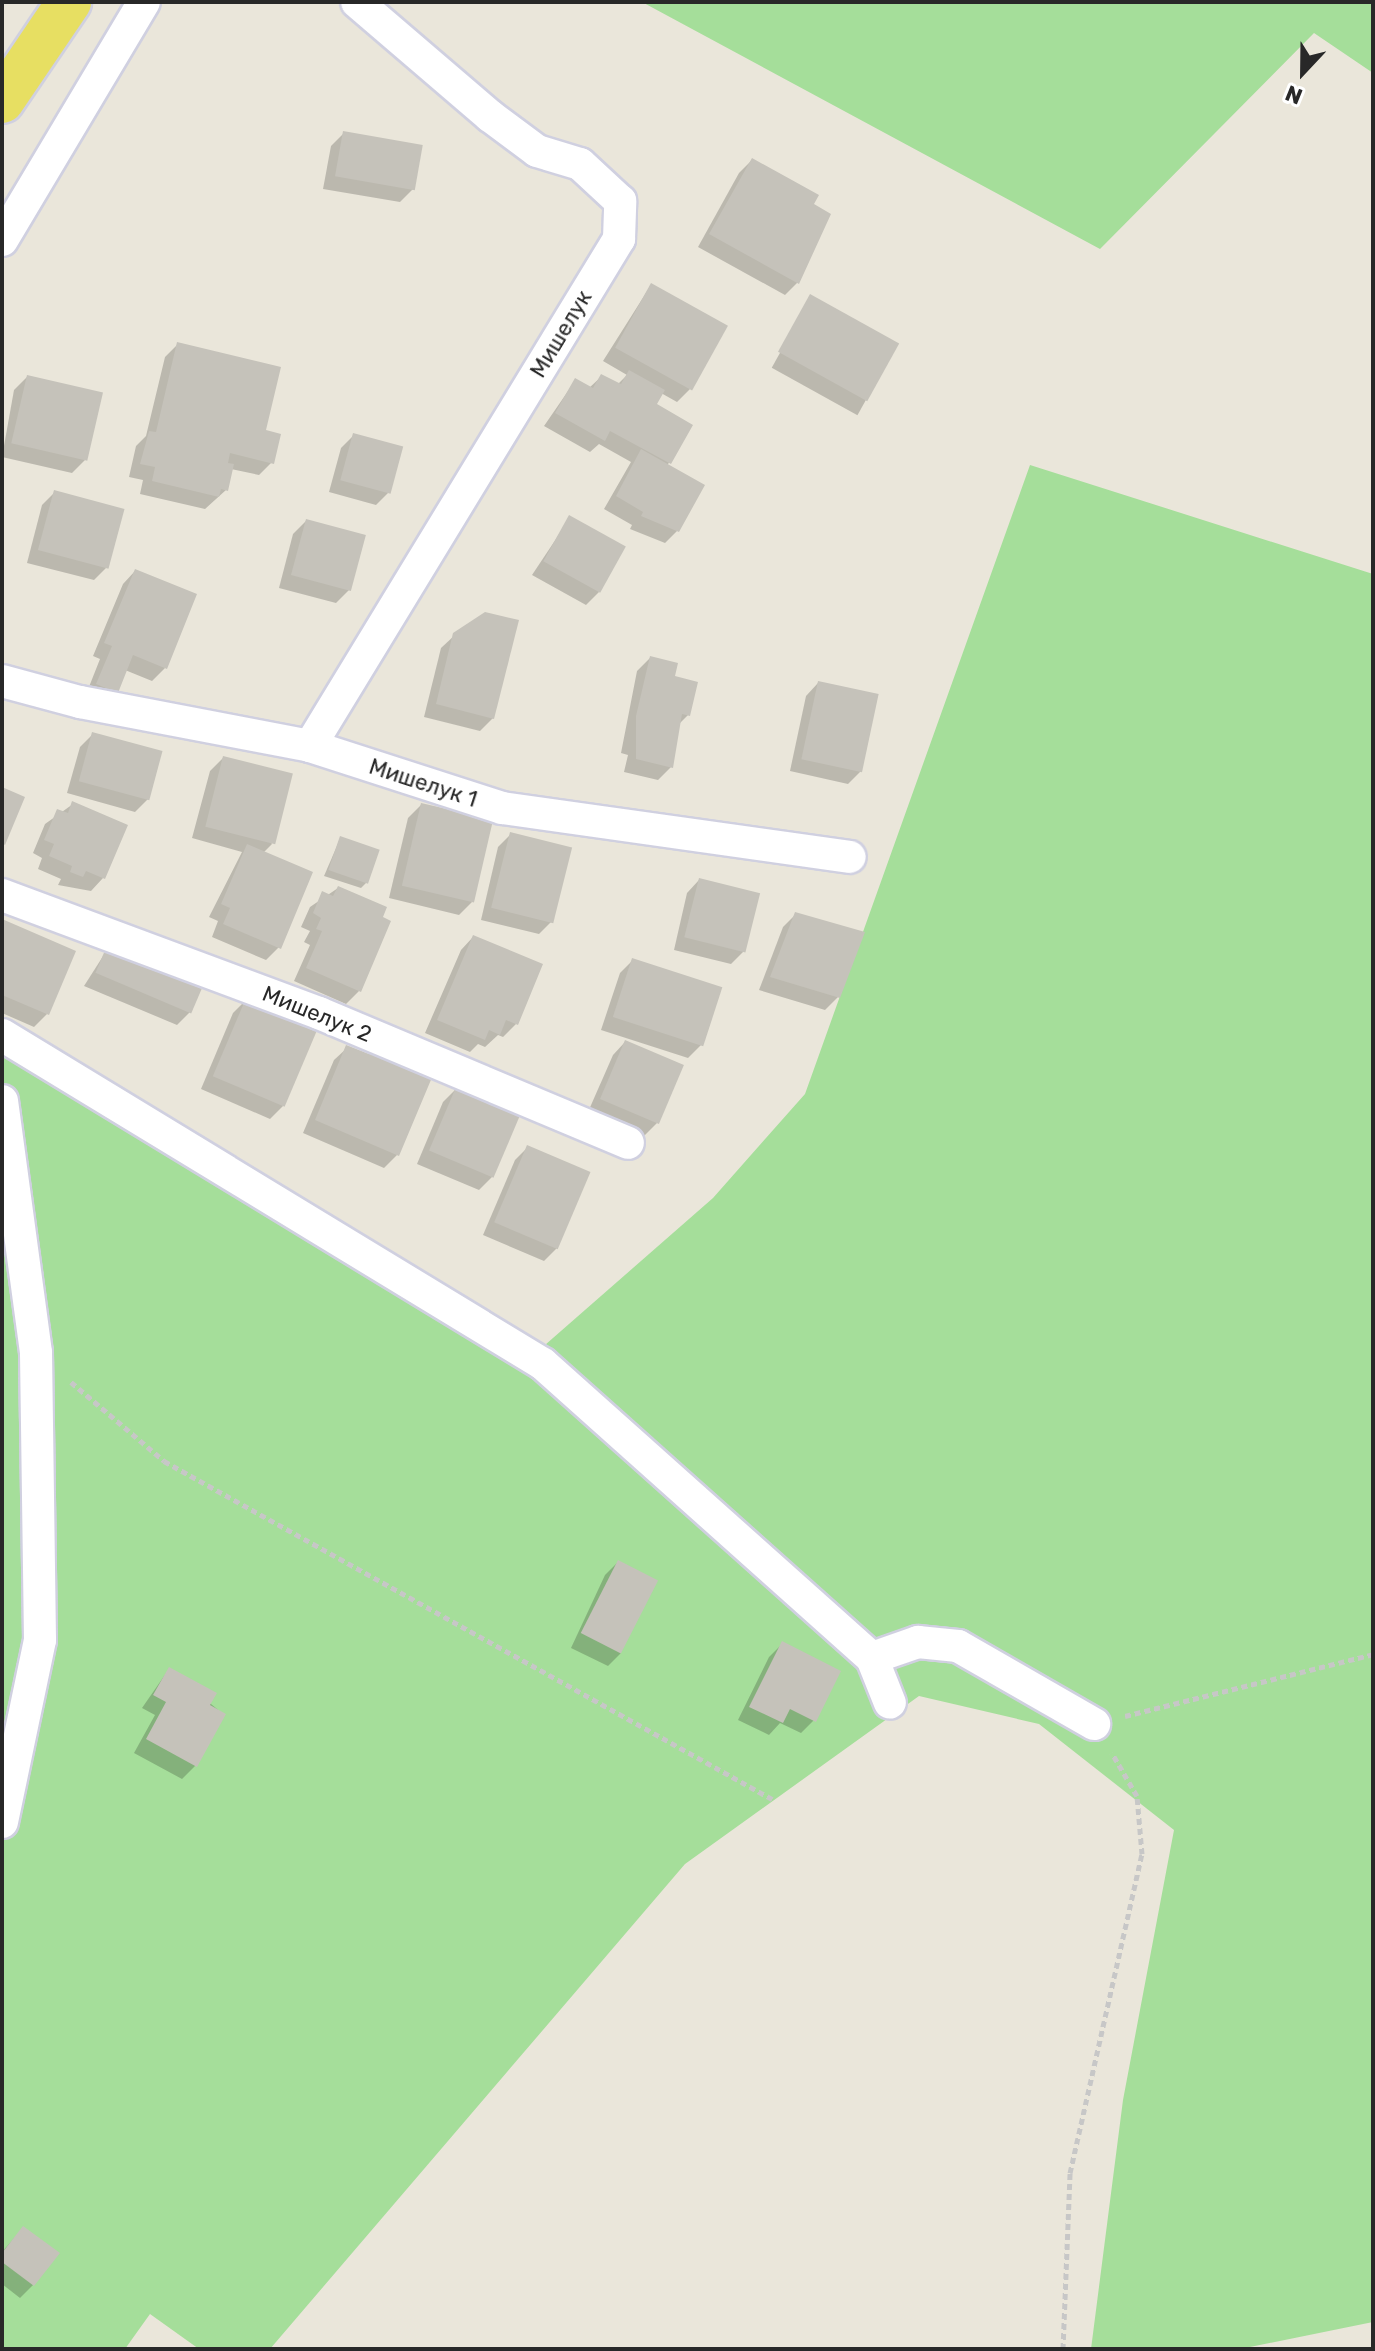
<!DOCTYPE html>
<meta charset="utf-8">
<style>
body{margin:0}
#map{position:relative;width:1375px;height:2351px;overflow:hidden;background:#eae6da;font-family:Rubik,sans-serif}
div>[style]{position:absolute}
.green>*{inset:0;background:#a5de9a}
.shadow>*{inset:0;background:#0003;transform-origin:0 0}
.building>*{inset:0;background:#c5c2ba;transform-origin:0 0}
.path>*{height:5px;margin-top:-2.5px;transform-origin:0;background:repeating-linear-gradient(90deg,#c7c7c7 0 6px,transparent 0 10px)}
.roads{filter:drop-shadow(2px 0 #d0d0e0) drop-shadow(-2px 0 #d0d0e0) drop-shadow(0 2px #d0d0e0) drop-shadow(0 -2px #d0d0e0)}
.minor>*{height:32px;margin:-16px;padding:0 16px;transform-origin:16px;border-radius:16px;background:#fff}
.primary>*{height:44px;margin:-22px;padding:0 22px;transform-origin:22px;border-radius:22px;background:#e7df62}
span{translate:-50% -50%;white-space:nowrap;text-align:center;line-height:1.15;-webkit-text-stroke:7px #fff;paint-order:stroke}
.street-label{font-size:22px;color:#282828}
.frame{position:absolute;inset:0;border:4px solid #282828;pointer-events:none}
.north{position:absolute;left:1263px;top:32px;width:80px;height:80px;-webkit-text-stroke:6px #fff;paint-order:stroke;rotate:202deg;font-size:22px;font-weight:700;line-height:32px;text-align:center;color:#282828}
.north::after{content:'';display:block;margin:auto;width:28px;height:36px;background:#282828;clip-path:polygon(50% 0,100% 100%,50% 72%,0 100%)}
</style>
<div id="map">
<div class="green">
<i style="clip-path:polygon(642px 2px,1373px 2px,1373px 73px,1314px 33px,1100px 249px)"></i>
<i style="clip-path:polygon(1030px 465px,1373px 574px,1373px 2322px,1240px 2349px,1091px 2349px,1123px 2100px,1174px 1830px,1039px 1724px,919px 1696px,685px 1864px,270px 2349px,199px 2349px,150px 2314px,125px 2349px,2px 2349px,2px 1033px,529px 1359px,713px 1198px,805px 1094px)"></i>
</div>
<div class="shadow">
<i style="clip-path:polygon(344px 133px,413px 189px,400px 202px,323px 189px,331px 146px)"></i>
<i style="clip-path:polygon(752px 160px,811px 205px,797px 283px,785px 295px,698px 247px,739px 173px)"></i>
<i style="clip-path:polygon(651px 285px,690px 389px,677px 402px,661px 393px,654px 405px,690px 425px,667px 466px,678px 530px,665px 543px,630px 529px,632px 525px,604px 509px,631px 462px,599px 444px,590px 452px,544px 426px,575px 381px,589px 388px,602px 376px,617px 385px,627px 375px,603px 361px)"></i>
<i style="left:811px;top:297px;width:98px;height:81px;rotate:29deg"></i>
<i style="clip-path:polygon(178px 344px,264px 432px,272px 462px,259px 475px,231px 469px,226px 490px,205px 509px,140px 494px,143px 480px,129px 477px,136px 446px,146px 436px,165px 357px)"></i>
<i style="clip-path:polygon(27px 377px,85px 460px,72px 473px,2px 457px,14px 390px)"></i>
<i style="clip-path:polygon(354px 435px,389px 492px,376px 505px,329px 492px,341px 448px)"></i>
<i style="clip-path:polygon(55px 492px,107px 567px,94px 580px,27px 563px,42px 505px)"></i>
<i style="clip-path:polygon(570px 518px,599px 592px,586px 605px,532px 575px)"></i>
<i style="clip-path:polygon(306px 521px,349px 590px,336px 603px,279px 588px,293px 534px)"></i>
<i style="clip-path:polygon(135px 571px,165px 668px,152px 681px,125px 670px,103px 704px,85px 697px,100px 659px,93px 656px,123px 584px)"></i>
<i style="clip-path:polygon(455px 635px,493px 718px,480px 731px,424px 717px,441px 648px)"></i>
<i style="clip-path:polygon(650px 658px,672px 677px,688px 715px,678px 725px,671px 767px,658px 780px,624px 772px,628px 755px,621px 753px,637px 671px)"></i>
<i style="clip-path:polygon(818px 683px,861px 771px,848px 784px,790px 771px,806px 696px)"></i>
<i style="clip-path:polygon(93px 734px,148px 799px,135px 812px,67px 793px,80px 747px)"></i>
<i style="clip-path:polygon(223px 758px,272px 844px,263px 853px,279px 947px,266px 960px,212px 937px,218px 921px,209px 917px,242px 852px,192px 838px,210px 771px)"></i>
<i style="clip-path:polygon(73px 804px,103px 878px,91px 891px,58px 885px,61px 879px,38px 869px,42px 858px,33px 853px,45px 824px)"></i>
<i style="clip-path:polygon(421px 805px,472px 902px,459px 915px,389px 898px,408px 818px)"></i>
<i style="clip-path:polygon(511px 834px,552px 921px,539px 934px,481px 920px,498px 847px)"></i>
<i style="clip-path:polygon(340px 839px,367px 882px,361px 888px,324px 876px)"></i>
<i style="clip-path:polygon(699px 880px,744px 951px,731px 964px,674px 950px,687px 893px)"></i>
<i style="clip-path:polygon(338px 888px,359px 991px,346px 1004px,294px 981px,310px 945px,304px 942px,310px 931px,301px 927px,310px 907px)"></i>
<i style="clip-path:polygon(796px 914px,863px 934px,838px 997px,825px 1010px,759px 990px,783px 927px)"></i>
<i style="clip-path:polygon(2px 921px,47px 1014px,34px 1027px,2px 1013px)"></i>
<i style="clip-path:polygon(473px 937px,516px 1024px,503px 1037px,498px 1035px,485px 1047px,478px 1044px,470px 1052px,425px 1033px,461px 950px)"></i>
<i style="clip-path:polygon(107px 950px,190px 1012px,177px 1025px,84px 986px)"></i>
<i style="clip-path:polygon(633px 960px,701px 1045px,688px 1058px,601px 1030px,620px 973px)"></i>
<i style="clip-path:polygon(246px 1000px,283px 1106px,270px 1119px,201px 1089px,233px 1013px)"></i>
<i style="clip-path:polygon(625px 1042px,657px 1123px,644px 1136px,588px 1112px,613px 1055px)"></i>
<i style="clip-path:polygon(347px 1048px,397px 1155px,384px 1168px,303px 1133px,334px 1060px)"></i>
<i style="clip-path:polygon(456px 1089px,518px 1115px,492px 1177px,479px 1190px,417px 1164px,443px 1102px)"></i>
<i style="clip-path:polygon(528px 1147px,557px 1248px,544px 1261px,483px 1235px,515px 1160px)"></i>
<i style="clip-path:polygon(618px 1562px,621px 1653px,608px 1666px,571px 1648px,605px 1575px)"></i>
<i style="clip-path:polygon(782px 1644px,814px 1720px,801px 1733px,780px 1723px,769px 1735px,738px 1720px,769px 1657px)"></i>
<i style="clip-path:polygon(169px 1669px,223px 1714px,195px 1766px,182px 1779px,134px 1753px,155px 1715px,142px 1708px)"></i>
<i style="clip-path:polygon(23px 2228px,33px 2285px,20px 2298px,2px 2284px,2px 2252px)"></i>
</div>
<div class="building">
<i style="left:343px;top:131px;width:81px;height:46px;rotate:10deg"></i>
<i style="clip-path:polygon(752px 158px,819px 195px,814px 204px,831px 214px,799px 284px,709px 234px)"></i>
<i style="left:651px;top:283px;width:88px;height:74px;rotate:29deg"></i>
<i style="left:810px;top:294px;width:102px;height:66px;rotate:29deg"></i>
<i style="clip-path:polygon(177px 342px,281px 367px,266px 430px,281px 434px,274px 464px,230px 453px,228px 463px,234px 464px,228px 491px,221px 489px,219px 497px,152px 481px,155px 467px,140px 464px,149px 431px,156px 432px)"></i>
<i style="clip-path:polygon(629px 370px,665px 390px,657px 404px,693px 425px,671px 464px,610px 431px,605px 441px,555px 413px,575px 378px,593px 388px,601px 374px,621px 384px)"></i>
<i style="left:27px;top:375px;width:78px;height:70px;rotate:13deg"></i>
<i style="left:353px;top:433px;width:52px;height:49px;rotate:15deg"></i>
<i style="clip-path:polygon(641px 449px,705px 485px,679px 532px,641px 516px,643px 512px,616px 496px)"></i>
<i style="left:54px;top:490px;width:73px;height:62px;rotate:15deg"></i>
<i style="left:569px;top:515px;width:65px;height:53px;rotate:29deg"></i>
<i style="left:306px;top:519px;width:62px;height:58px;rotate:15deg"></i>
<i style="clip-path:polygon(135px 569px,197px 594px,167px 669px,133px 655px,118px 693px,96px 684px,112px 646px,104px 643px)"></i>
<i style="clip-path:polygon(485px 612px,519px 620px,494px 719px,436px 704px,453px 633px)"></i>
<i style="clip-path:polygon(650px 656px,678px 663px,675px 676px,698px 682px,690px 716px,682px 714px,673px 768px,636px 759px,636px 716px)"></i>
<i style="left:818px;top:681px;width:62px;height:80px;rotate:12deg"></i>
<i style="left:92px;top:732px;width:73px;height:51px;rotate:15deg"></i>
<i style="left:223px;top:756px;width:72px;height:73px;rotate:14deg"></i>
<i style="clip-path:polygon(2px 787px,25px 797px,5px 845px,2px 843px)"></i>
<i style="clip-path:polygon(72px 801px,128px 825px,105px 879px,86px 871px,83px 877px,70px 872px,72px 866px,49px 856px,54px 844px,44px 840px,57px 809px,68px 813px)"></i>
<i style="left:421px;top:803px;width:74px;height:85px;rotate:13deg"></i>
<i style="left:510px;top:832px;width:64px;height:78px;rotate:14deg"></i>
<i style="left:340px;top:836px;width:42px;height:36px;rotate:19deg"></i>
<i style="clip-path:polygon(247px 844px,313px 872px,281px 949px,223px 924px,230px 908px,221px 904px)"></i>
<i style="left:699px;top:878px;width:63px;height:61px;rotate:14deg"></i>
<i style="clip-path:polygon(338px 886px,387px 907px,383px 917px,391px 921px,361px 992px,306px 968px,322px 931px,316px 929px,321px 918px,313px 913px,322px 891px,333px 896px)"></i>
<i style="clip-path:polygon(795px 912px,865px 932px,840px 998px,770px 977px)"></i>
<i style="clip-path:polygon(2px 919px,76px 951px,49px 1015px,2px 995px)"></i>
<i style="clip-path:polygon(473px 935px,543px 964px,518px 1025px,506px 1020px,500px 1035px,489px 1030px,485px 1040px,437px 1020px)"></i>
<i style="left:106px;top:948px;width:104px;height:27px;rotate:23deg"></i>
<i style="left:632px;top:958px;width:95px;height:62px;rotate:18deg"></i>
<i style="left:246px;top:998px;width:78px;height:85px;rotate:23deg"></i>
<i style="left:625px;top:1040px;width:64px;height:64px;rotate:23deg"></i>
<i style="clip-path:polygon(346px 1045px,369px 1054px,372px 1049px,433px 1075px,399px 1156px,315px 1120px)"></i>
<i style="left:456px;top:1087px;width:70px;height:69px;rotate:23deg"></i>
<i style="left:527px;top:1145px;width:69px;height:84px;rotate:23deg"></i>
<i style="left:618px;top:1560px;width:45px;height:82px;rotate:27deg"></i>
<i style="clip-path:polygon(782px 1641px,841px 1671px,816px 1722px,790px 1709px,783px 1723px,749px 1707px)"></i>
<i style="clip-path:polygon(169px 1667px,217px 1693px,210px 1705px,226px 1714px,197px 1767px,146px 1739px,166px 1702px,153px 1695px)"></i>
<i style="clip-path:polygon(23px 2226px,60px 2253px,34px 2286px,2px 2262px,2px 2253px)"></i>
</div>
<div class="path">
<i style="left:71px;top:1382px;width:122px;rotate:40.3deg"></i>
<i style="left:164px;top:1461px;width:696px;rotate:29.07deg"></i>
<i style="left:1125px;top:1716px;width:256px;rotate:-14deg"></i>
<i style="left:1063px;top:2349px;width:176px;rotate:-87.7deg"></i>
<i style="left:1070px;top:2173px;width:327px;rotate:-77.3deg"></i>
<i style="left:1142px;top:1854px;width:58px;rotate:-94.9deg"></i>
<i style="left:1137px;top:1796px;width:50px;rotate:-120.2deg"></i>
</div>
<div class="roads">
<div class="minor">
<i style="left:2px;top:240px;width:277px;rotate:-59.2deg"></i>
<i style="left:2px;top:681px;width:81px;rotate:15.1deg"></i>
<i style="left:80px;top:702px;width:234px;rotate:10.8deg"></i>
<i style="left:310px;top:746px;width:202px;rotate:17.9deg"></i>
<i style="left:502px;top:808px;width:351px;rotate:8deg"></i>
<i style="left:310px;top:746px;width:594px;rotate:-58.64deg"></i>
<i style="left:619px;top:239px;width:38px;rotate:-88deg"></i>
<i style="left:620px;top:201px;width:54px;rotate:-137.2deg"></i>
<i style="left:580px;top:164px;width:45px;rotate:-163.2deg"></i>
<i style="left:537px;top:151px;width:59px;rotate:-143.3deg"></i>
<i style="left:490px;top:116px;width:175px;rotate:-139.4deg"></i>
<i style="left:2px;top:895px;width:338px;rotate:20.4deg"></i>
<i style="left:319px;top:1013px;width:335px;rotate:22.8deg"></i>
<i style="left:2px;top:1035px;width:633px;rotate:31.31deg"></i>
<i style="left:543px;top:1364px;width:441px;rotate:41.8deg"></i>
<i style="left:872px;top:1658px;width:48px;rotate:68.2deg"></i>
<i style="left:2px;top:1101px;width:254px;rotate:82.3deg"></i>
<i style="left:36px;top:1353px;width:287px;rotate:89.2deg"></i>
<i style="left:40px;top:1640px;width:186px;rotate:101.8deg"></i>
<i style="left:872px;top:1658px;width:49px;rotate:-19.2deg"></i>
<i style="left:918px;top:1642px;width:40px;rotate:5.7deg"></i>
<i style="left:958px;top:1646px;width:157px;rotate:29.8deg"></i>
</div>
<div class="primary">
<i style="left:2px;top:101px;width:120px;rotate:-55.9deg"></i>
</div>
</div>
<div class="street-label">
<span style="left:561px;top:334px;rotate:-59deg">Мишелук</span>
<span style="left:423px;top:783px;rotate:18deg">Мишелук 1</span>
<span style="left:317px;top:1014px;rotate:22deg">Мишелук 2</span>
</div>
<div class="frame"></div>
<div class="north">N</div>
</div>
